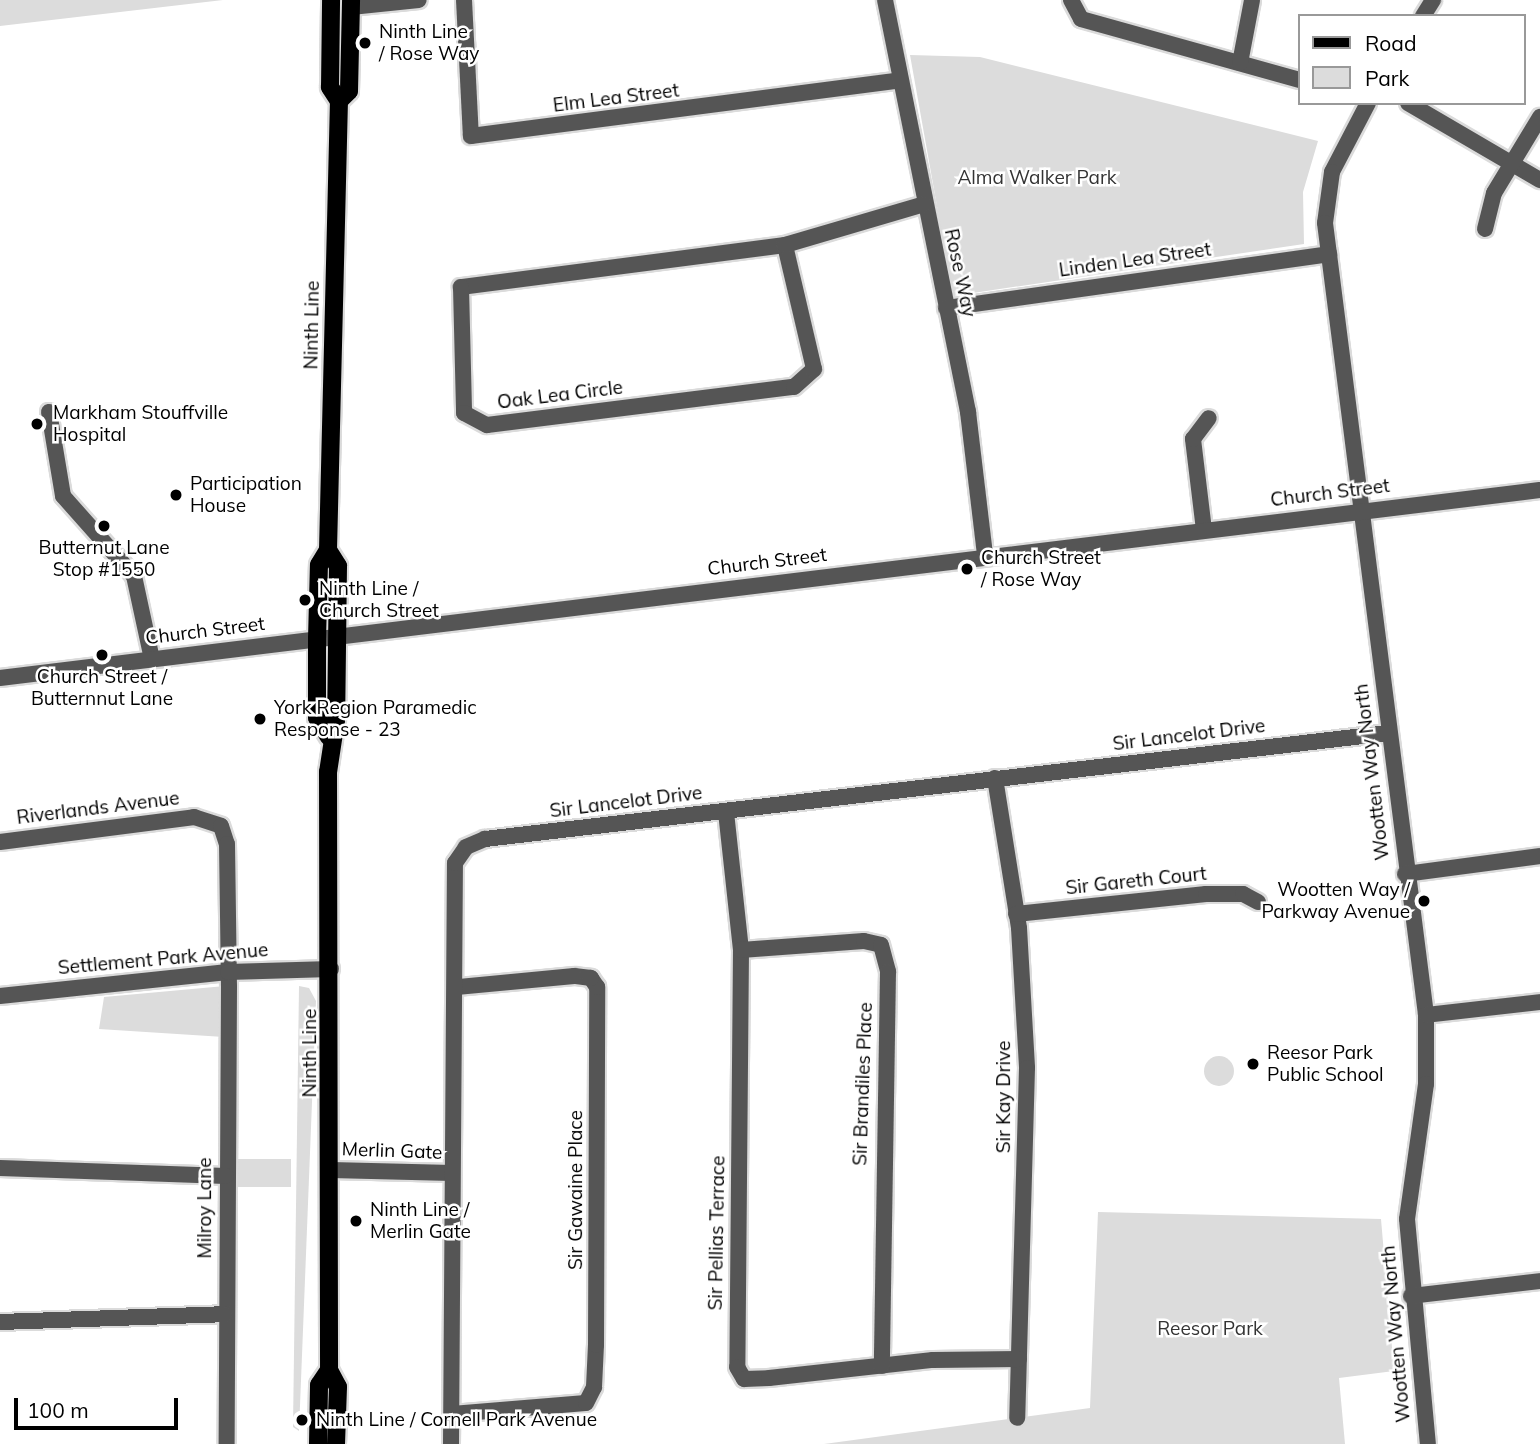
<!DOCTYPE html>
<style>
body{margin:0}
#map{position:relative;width:1540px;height:1444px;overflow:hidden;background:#fff;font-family:Mulish,sans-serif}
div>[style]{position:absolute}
.green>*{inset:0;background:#dcdcdc;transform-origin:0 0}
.round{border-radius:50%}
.roads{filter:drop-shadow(2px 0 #dbdbdb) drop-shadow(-2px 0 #dbdbdb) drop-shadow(0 2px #dbdbdb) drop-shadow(0 -2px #dbdbdb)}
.minor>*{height:16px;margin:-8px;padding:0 8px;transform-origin:8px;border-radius:8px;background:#555}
.major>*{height:18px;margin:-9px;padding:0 9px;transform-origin:9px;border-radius:9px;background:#000}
.dots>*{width:19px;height:19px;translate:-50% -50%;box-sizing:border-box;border:4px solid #fff;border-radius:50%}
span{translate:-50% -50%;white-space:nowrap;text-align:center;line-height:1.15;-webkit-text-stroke:5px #fff;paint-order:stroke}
.poi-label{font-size:19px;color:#000}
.left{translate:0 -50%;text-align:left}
.right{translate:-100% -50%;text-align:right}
.street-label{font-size:19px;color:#000}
.park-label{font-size:19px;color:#333}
.legend{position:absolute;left:1298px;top:14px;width:228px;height:91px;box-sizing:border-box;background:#fff;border:2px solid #999;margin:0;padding:9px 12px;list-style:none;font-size:21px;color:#000}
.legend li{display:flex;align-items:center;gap:14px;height:35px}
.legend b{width:35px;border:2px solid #999}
.scale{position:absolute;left:14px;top:1398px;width:164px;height:32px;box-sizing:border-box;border:4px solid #000;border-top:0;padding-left:9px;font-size:21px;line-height:24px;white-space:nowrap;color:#000;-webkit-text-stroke:5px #fff;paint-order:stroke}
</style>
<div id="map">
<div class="green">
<i style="clip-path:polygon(0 0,223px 0,0 26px)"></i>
<i style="clip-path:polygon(910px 55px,980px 57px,1318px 141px,1303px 192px,1304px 244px,953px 296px)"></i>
<i style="clip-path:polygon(225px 986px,224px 1037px,99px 1029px,104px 997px)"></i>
<i style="clip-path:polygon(299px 986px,309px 988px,316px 1001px,299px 1431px,293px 1427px)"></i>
<i class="round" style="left:1204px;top:1056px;width:30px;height:30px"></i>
<i style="left:291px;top:1159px;width:28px;height:57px;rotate:90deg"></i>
<i style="clip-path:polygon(1098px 1212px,1381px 1219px,1394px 1371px,1339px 1378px,1345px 1444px,824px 1444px,1090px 1408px)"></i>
</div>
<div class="roads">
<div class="minor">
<i style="left:464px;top:0;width:136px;rotate:87.1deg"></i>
<i style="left:471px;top:136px;width:433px;rotate:-7.4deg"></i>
<i style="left:885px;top:0;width:420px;rotate:78.6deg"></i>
<i style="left:968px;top:412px;width:144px;rotate:83.2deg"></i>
<i style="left:1071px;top:0;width:21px;rotate:62deg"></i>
<i style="left:1081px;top:19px;width:227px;rotate:15.6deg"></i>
<i style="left:351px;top:7px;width:68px;rotate:-5.9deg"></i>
<i style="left:1423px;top:16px;width:19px;rotate:-58deg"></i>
<i style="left:1240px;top:63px;width:64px;rotate:-79.2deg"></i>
<i style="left:1368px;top:103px;width:78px;rotate:117.6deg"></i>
<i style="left:1332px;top:172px;width:51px;rotate:97.8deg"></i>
<i style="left:1325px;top:223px;width:798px;rotate:82.73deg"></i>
<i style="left:1426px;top:1015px;width:69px;rotate:90deg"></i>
<i style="left:1426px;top:1084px;width:136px;rotate:98deg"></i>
<i style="left:1407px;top:1219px;width:226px;rotate:84.7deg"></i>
<i style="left:1408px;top:103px;width:153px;rotate:30.3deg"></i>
<i style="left:1485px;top:229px;width:37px;rotate:-76deg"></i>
<i style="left:1494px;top:193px;width:89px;rotate:-58.8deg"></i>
<i style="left:785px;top:245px;width:327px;rotate:172.6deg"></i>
<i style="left:461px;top:287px;width:126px;rotate:88.6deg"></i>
<i style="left:464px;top:413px;width:26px;rotate:28deg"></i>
<i style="left:487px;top:425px;width:309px;rotate:-7.1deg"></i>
<i style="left:794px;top:387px;width:27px;rotate:-42deg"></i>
<i style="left:814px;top:369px;width:127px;rotate:-103.2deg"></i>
<i style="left:785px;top:245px;width:145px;rotate:-16.4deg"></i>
<i style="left:946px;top:308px;width:387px;rotate:-8deg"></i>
<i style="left:49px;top:412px;width:85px;rotate:80.5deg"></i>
<i style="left:63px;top:496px;width:107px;rotate:48.4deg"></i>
<i style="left:134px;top:576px;width:85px;rotate:77.8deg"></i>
<i style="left:1204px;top:530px;width:92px;rotate:-96.9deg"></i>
<i style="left:1193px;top:439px;width:26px;rotate:-53deg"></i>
<i style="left:0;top:678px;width:1551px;rotate:-6.96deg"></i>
<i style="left:995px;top:778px;width:152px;rotate:80.9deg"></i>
<i style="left:1019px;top:928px;width:140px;rotate:86.7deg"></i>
<i style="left:1027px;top:1068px;width:350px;rotate:91.6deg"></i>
<i style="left:726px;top:812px;width:139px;rotate:83.8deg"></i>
<i style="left:741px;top:950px;width:417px;rotate:90.5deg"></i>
<i style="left:737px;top:1367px;width:14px;rotate:60deg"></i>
<i style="left:744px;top:1379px;width:25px;rotate:-2deg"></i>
<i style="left:769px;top:1378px;width:165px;rotate:-6.3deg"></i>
<i style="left:933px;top:1360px;width:86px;rotate:-0.7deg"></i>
<i style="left:0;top:842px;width:196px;rotate:-7.3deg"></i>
<i style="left:194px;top:817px;width:28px;rotate:18deg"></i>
<i style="left:221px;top:826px;width:19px;rotate:72deg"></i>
<i style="left:227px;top:844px;width:143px;rotate:89.2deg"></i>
<i style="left:229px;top:987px;width:457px;rotate:90.3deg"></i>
<i style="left:1405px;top:874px;width:136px;rotate:-7.6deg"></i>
<i style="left:1016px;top:914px;width:191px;rotate:-6deg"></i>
<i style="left:1206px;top:894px;width:37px"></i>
<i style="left:1243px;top:894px;width:17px;rotate:28deg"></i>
<i style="left:741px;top:950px;width:123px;rotate:-4.2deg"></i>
<i style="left:864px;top:941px;width:17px;rotate:13deg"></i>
<i style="left:881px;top:945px;width:28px;rotate:75deg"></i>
<i style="left:888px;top:972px;width:394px;rotate:90.9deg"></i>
<i style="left:0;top:996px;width:229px;rotate:-6deg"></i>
<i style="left:228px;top:972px;width:103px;rotate:-1.7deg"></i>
<i style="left:1426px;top:1015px;width:115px;rotate:-6.5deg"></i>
<i style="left:0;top:1168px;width:226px;rotate:2deg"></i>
<i style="left:331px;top:1170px;width:121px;rotate:1.4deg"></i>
<i style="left:1411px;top:1296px;width:130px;rotate:-6.6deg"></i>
<i style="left:0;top:1322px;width:225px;rotate:-2deg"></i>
<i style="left:452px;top:1414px;width:134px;rotate:-4.7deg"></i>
<i style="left:586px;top:1403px;width:18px;rotate:-63deg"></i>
<i style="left:594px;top:1387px;width:42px;rotate:-87.3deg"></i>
<i style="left:596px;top:1345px;width:358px;rotate:-89.8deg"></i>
<i style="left:597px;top:987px;width:11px;rotate:-124deg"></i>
<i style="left:591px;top:978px;width:17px;rotate:-173deg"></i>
<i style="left:574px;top:976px;width:118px;rotate:174.6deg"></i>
<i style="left:451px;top:1444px;width:581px;rotate:-89.61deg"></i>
<i style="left:455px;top:863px;width:19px;rotate:-55deg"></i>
<i style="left:466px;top:847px;width:21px;rotate:-23deg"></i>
<i style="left:485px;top:839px;width:910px;rotate:-6.69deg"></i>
</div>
<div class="major">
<i style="left:339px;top:101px;width:14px;rotate:-45deg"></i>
<i style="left:349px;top:91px;width:91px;rotate:-88.7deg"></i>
<i style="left:328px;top:550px;width:19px;rotate:58deg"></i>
<i style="left:338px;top:566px;width:154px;rotate:90.7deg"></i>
<i style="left:336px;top:720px;width:53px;rotate:98.7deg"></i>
<i style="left:328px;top:772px;width:598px;rotate:89.9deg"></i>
<i style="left:329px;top:1370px;width:19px;rotate:62deg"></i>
<i style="left:338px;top:1387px;width:57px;rotate:92deg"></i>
<i style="left:329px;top:737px;width:22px;rotate:-122deg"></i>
<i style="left:317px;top:718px;width:79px;rotate:-90deg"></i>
<i style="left:317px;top:639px;width:74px;rotate:-88.5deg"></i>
<i style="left:319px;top:565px;width:17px;rotate:-59deg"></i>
<i style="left:328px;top:550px;width:449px;rotate:-88.6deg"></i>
<i style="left:339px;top:101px;width:17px;rotate:-123deg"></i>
<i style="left:330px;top:87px;width:87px;rotate:-89.3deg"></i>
<i style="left:318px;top:1444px;width:59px;rotate:-89deg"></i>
<i style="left:319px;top:1385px;width:18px;rotate:-56deg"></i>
</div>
</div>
<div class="dots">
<i style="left:365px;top:43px;background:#000"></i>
<i style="left:37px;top:424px;background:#000"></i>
<i style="left:176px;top:495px;background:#000"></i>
<i style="left:104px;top:526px;background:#000"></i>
<i style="left:967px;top:569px;background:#000"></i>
<i style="left:305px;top:600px;background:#000"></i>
<i style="left:102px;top:655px;background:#000"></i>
<i style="left:260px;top:719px;background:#000"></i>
<i style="left:1424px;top:901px;background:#000"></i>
<i style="left:1253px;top:1064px;background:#000"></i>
<i style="left:356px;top:1221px;background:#000"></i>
<i style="left:302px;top:1420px;background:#000"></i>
</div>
<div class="poi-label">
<span class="left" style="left:379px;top:43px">Ninth Line<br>/ Rose Way</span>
<span class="left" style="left:53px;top:424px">Markham Stouffville<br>Hospital</span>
<span class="left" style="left:190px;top:495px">Participation<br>House</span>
<span style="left:104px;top:559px">Butternut Lane<br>Stop #1550</span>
<span class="left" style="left:981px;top:569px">Church Street<br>/ Rose Way</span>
<span class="left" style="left:319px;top:600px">Ninth Line /<br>Church Street</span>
<span style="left:102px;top:688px">Church Street /<br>Butternnut Lane</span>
<span class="left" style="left:274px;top:719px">York Region Paramedic<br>Response - 23</span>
<span class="right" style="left:1410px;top:901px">Wootten Way /<br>Parkway Avenue</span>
<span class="left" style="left:1267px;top:1064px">Reesor Park<br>Public School</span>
<span class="left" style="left:370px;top:1221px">Ninth Line /<br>Merlin Gate</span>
<span class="left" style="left:316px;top:1420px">Ninth Line / Cornell Park Avenue</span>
</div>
<div class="street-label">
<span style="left:616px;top:98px;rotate:-7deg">Elm Lea Street</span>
<span style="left:1135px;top:260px;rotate:-8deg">Linden Lea Street</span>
<span style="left:960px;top:273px;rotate:78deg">Rose Way</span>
<span style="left:312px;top:325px;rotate:-89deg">Ninth Line</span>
<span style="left:560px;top:395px;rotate:-7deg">Oak Lea Circle</span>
<span style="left:1330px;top:493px;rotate:-7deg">Church Street</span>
<span style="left:767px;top:562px;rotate:-7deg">Church Street</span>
<span style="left:205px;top:631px;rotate:-7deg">Church Street</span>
<span style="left:1189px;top:735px;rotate:-7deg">Sir Lancelot Drive</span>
<span style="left:1372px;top:772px;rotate:-97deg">Wootten Way North</span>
<span style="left:626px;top:802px;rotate:-7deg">Sir Lancelot Drive</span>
<span style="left:98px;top:808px;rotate:-7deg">Riverlands Avenue</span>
<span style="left:1136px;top:881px;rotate:-6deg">Sir Gareth Court</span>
<span style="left:163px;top:959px;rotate:-5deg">Settlement Park Avenue</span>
<span style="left:310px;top:1053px;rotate:-90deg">Ninth Line</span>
<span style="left:863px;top:1084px;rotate:-88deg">Sir Brandiles Place</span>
<span style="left:1004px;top:1097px;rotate:-90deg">Sir Kay Drive</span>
<span style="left:392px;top:1151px;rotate:2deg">Merlin Gate</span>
<span style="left:576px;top:1190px;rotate:-90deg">Sir Gawaine Place</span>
<span style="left:205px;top:1208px;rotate:-90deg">Milroy Lane</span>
<span style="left:717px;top:1233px;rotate:-89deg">Sir Pellias Terrace</span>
<span style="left:1396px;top:1334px;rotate:-95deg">Wootten Way North</span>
</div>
<div class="park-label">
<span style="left:1037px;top:178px">Alma Walker Park</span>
<span style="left:1210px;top:1329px">Reesor Park</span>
</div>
<ul class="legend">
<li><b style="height:9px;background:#000"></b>Road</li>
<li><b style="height:19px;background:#dcdcdc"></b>Park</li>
</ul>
<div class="scale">100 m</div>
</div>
